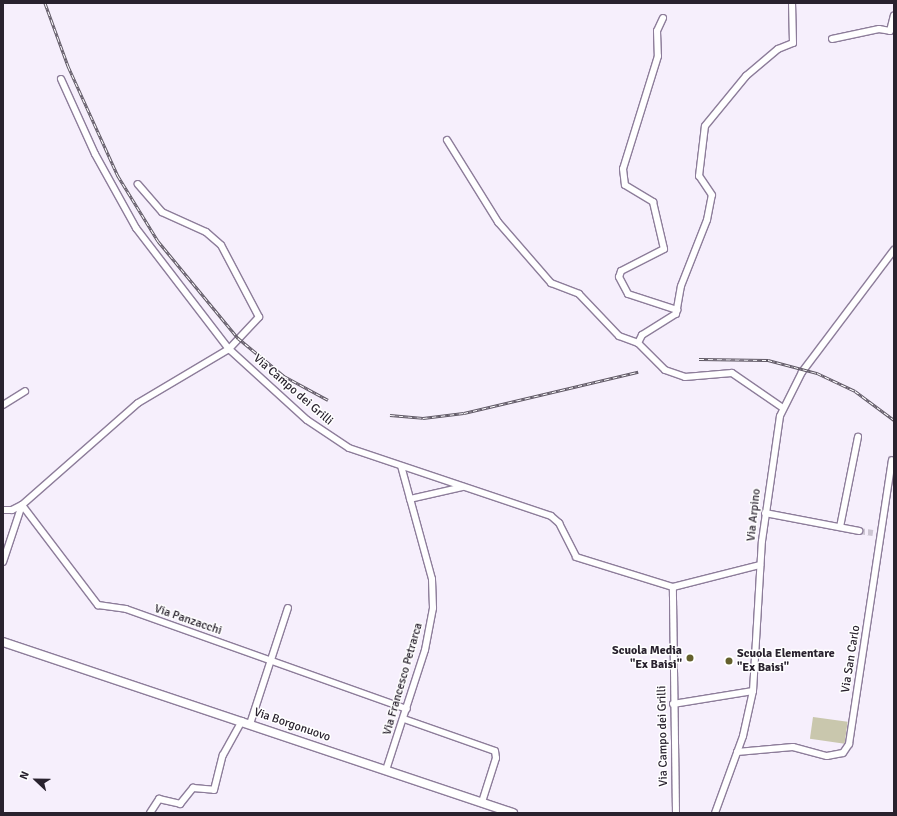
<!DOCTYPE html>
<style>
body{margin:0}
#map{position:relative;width:897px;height:816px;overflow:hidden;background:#f6effc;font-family:Signika,sans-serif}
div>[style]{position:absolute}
.green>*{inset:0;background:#c9c7ad;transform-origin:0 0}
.minor-tunnel>*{height:6px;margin-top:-3px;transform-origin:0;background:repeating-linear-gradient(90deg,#cdc6d3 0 6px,transparent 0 9px)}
.roads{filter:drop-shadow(1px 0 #8d7d9a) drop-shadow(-1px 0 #8d7d9a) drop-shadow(0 1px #8d7d9a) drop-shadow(0 -1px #8d7d9a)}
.minor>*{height:6px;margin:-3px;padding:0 3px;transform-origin:3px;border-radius:3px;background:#fff}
.major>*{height:8px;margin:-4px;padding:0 4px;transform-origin:4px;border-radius:4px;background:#fff}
.rail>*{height:3px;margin-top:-1.5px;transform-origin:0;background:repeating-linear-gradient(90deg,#fff 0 4.5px,#5e5763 0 9px);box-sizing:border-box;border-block:1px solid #5e5763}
.dots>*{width:11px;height:11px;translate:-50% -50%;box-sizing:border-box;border:2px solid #fff;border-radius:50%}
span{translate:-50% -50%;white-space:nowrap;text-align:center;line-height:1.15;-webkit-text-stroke:3px #fff;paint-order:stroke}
.street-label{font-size:12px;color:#29222e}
.poi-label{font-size:12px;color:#29222e;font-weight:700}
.right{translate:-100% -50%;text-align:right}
.left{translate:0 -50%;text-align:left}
.frame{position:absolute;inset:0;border:4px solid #29222e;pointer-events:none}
.north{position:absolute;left:16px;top:760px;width:40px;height:40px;-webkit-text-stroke:3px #fff;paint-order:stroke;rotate:292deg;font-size:11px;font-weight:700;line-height:16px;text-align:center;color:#29222e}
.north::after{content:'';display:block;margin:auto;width:14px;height:18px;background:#29222e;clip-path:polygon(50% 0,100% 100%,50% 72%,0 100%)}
</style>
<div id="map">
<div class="green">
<i style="left:813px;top:717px;width:35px;height:22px;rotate:8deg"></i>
</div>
<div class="minor-tunnel">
<i style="left:859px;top:531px;width:14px;rotate:8deg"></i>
</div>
<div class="roads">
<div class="minor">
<i style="left:663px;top:18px;width:14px;rotate:115deg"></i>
<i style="left:657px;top:31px;width:25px;rotate:88deg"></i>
<i style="left:658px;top:56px;width:118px;rotate:107.2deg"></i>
<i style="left:623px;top:169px;width:16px;rotate:83deg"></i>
<i style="left:625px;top:185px;width:33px;rotate:31deg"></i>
<i style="left:653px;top:202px;width:48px;rotate:76.8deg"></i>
<i style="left:664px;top:249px;width:48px;rotate:152.9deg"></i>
<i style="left:621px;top:271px;width:6px;rotate:108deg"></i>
<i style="left:619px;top:277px;width:19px;rotate:62deg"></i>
<i style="left:628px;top:294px;width:52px;rotate:18.1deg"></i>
<i style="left:832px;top:39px;width:48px;rotate:-12deg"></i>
<i style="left:879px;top:29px;width:11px;rotate:10deg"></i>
<i style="left:890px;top:31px;width:16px;rotate:-76deg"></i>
<i style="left:61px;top:79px;width:82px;rotate:65.6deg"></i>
<i style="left:95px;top:154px;width:85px;rotate:61deg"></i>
<i style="left:136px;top:228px;width:153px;rotate:52.5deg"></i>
<i style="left:229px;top:349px;width:44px;rotate:-46.8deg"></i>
<i style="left:259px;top:317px;width:81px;rotate:-117.8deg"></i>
<i style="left:221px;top:245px;width:20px;rotate:-139deg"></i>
<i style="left:206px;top:232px;width:48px;rotate:-155.6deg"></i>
<i style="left:162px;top:212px;width:37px;rotate:-131deg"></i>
<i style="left:447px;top:140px;width:97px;rotate:58.1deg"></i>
<i style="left:498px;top:222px;width:81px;rotate:49deg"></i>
<i style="left:551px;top:283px;width:30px;rotate:21deg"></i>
<i style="left:579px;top:294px;width:58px;rotate:46.4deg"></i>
<i style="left:619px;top:336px;width:20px;rotate:20deg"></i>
<i style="left:638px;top:343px;width:38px;rotate:45deg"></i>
<i style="left:665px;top:370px;width:21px;rotate:19deg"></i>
<i style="left:685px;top:377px;width:47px;rotate:-4.9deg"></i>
<i style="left:732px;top:373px;width:62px;rotate:34.5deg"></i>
<i style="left:638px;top:343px;width:9px;rotate:-63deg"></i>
<i style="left:642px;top:335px;width:40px;rotate:-32deg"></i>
<i style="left:676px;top:314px;width:28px;rotate:-80deg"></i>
<i style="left:681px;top:286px;width:71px;rotate:-68.5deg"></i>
<i style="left:707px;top:220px;width:25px;rotate:-79deg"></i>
<i style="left:712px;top:195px;width:23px;rotate:-124deg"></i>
<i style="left:699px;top:176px;width:50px;rotate:-83.2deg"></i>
<i style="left:705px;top:126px;width:65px;rotate:-50.6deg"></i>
<i style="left:746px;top:76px;width:42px;rotate:-40.2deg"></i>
<i style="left:778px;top:49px;width:16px;rotate:-22deg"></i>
<i style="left:793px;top:43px;width:40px;rotate:-91.4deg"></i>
<i style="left:3px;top:405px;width:26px;rotate:-32deg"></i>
<i style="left:410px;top:499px;width:54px;rotate:-12.8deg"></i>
<i style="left:3px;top:510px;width:9px"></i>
<i style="left:12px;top:510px;width:11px;rotate:-27deg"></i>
<i style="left:22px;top:505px;width:126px;rotate:52.8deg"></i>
<i style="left:98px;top:605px;width:28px;rotate:8deg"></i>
<i style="left:126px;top:609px;width:298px;rotate:19.6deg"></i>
<i style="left:765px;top:513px;width:96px;rotate:10.8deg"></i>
<i style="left:840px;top:527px;width:92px;rotate:-78.7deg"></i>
<i style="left:3px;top:562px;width:60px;rotate:-71.6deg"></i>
<i style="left:22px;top:505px;width:154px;rotate:-41.3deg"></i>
<i style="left:138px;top:403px;width:106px;rotate:-30.7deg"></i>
<i style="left:229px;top:349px;width:105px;rotate:42.3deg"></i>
<i style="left:307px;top:420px;width:50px;rotate:33.7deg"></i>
<i style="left:349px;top:448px;width:213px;rotate:18.6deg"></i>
<i style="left:551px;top:516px;width:11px;rotate:41deg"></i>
<i style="left:559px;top:523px;width:38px;rotate:63deg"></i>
<i style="left:576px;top:557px;width:102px;rotate:17.2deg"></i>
<i style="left:673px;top:704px;width:81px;rotate:-9.2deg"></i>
<i style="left:404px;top:719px;width:96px;rotate:19.4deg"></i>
<i style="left:495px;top:751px;width:7px;rotate:82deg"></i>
<i style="left:496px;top:758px;width:46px;rotate:107.7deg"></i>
<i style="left:250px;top:724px;width:122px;rotate:-71.9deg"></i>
<i style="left:737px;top:752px;width:56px;rotate:-5.1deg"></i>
<i style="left:793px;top:747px;width:35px;rotate:15deg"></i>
<i style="left:827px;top:756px;width:16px;rotate:-11deg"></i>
<i style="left:843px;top:753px;width:11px;rotate:-56deg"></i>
<i style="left:849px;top:744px;width:287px;rotate:-81.4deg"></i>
<i style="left:386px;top:770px;width:126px;rotate:-72deg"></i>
<i style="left:425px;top:650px;width:43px;rotate:-79.2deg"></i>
<i style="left:433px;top:608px;width:29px;rotate:-92deg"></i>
<i style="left:432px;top:579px;width:117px;rotate:-105.3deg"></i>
<i style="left:150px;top:813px;width:17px;rotate:-57deg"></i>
<i style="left:159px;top:799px;width:22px;rotate:13deg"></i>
<i style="left:180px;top:804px;width:21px;rotate:-51deg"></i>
<i style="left:193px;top:788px;width:21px;rotate:5deg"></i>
<i style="left:214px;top:790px;width:36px;rotate:-76deg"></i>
<i style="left:223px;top:755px;width:39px;rotate:-61deg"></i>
<i style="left:676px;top:813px;width:226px;rotate:-90.8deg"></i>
<i style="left:673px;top:587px;width:90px;rotate:-14.2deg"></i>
<i style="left:715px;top:813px;width:82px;rotate:-70deg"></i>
<i style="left:743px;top:736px;width:46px;rotate:-77.5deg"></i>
<i style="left:753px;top:691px;width:150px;rotate:-86.6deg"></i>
<i style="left:762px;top:541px;width:126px;rotate:-81.8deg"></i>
<i style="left:780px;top:416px;width:49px;rotate:-63.4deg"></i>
<i style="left:802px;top:372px;width:153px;rotate:-53deg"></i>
</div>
<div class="major">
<i style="left:3px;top:642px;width:538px;rotate:18.54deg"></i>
</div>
</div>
<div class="rail">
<i style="left:45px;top:3px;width:67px;rotate:69.9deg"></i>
<i style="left:68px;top:66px;width:121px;rotate:65.6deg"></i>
<i style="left:118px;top:176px;width:76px;rotate:58.4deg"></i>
<i style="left:158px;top:241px;width:126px;rotate:50.5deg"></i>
<i style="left:238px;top:338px;width:60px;rotate:39.6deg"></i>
<i style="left:284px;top:376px;width:50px;rotate:28.6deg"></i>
<i style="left:699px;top:359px;width:69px;rotate:0.8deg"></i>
<i style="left:768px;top:360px;width:51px;rotate:14.9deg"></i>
<i style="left:817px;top:373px;width:42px;rotate:25.3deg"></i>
<i style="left:855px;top:391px;width:49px;rotate:36.6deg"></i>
<i style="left:390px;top:415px;width:33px;rotate:5deg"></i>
<i style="left:423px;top:418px;width:41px;rotate:-7deg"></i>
<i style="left:464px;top:413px;width:179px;rotate:-13.3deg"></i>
</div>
<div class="dots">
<i style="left:690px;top:658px;background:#64602d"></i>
<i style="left:729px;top:661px;background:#64602d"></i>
</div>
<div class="street-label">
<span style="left:293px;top:390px;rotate:41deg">Via Campo dei Grilli</span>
<span style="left:754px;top:515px;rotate:-84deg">Via Arpino</span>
<span style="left:188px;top:620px;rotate:19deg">Via Panzacchi</span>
<span style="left:851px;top:659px;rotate:-81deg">Via San Carlo</span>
<span style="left:403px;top:679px;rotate:-74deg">Via Francesco Petrarca</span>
<span style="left:292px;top:725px;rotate:19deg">Via Borgonuovo</span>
<span style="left:663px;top:736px;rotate:-91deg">Via Campo dei Grilli</span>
</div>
<div class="poi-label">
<span class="right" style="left:682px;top:658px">Scuola Media<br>"Ex Baisi"</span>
<span class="left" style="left:737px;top:661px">Scuola Elementare<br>"Ex Baisi"</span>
</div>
<div class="frame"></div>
<div class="north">N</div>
</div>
